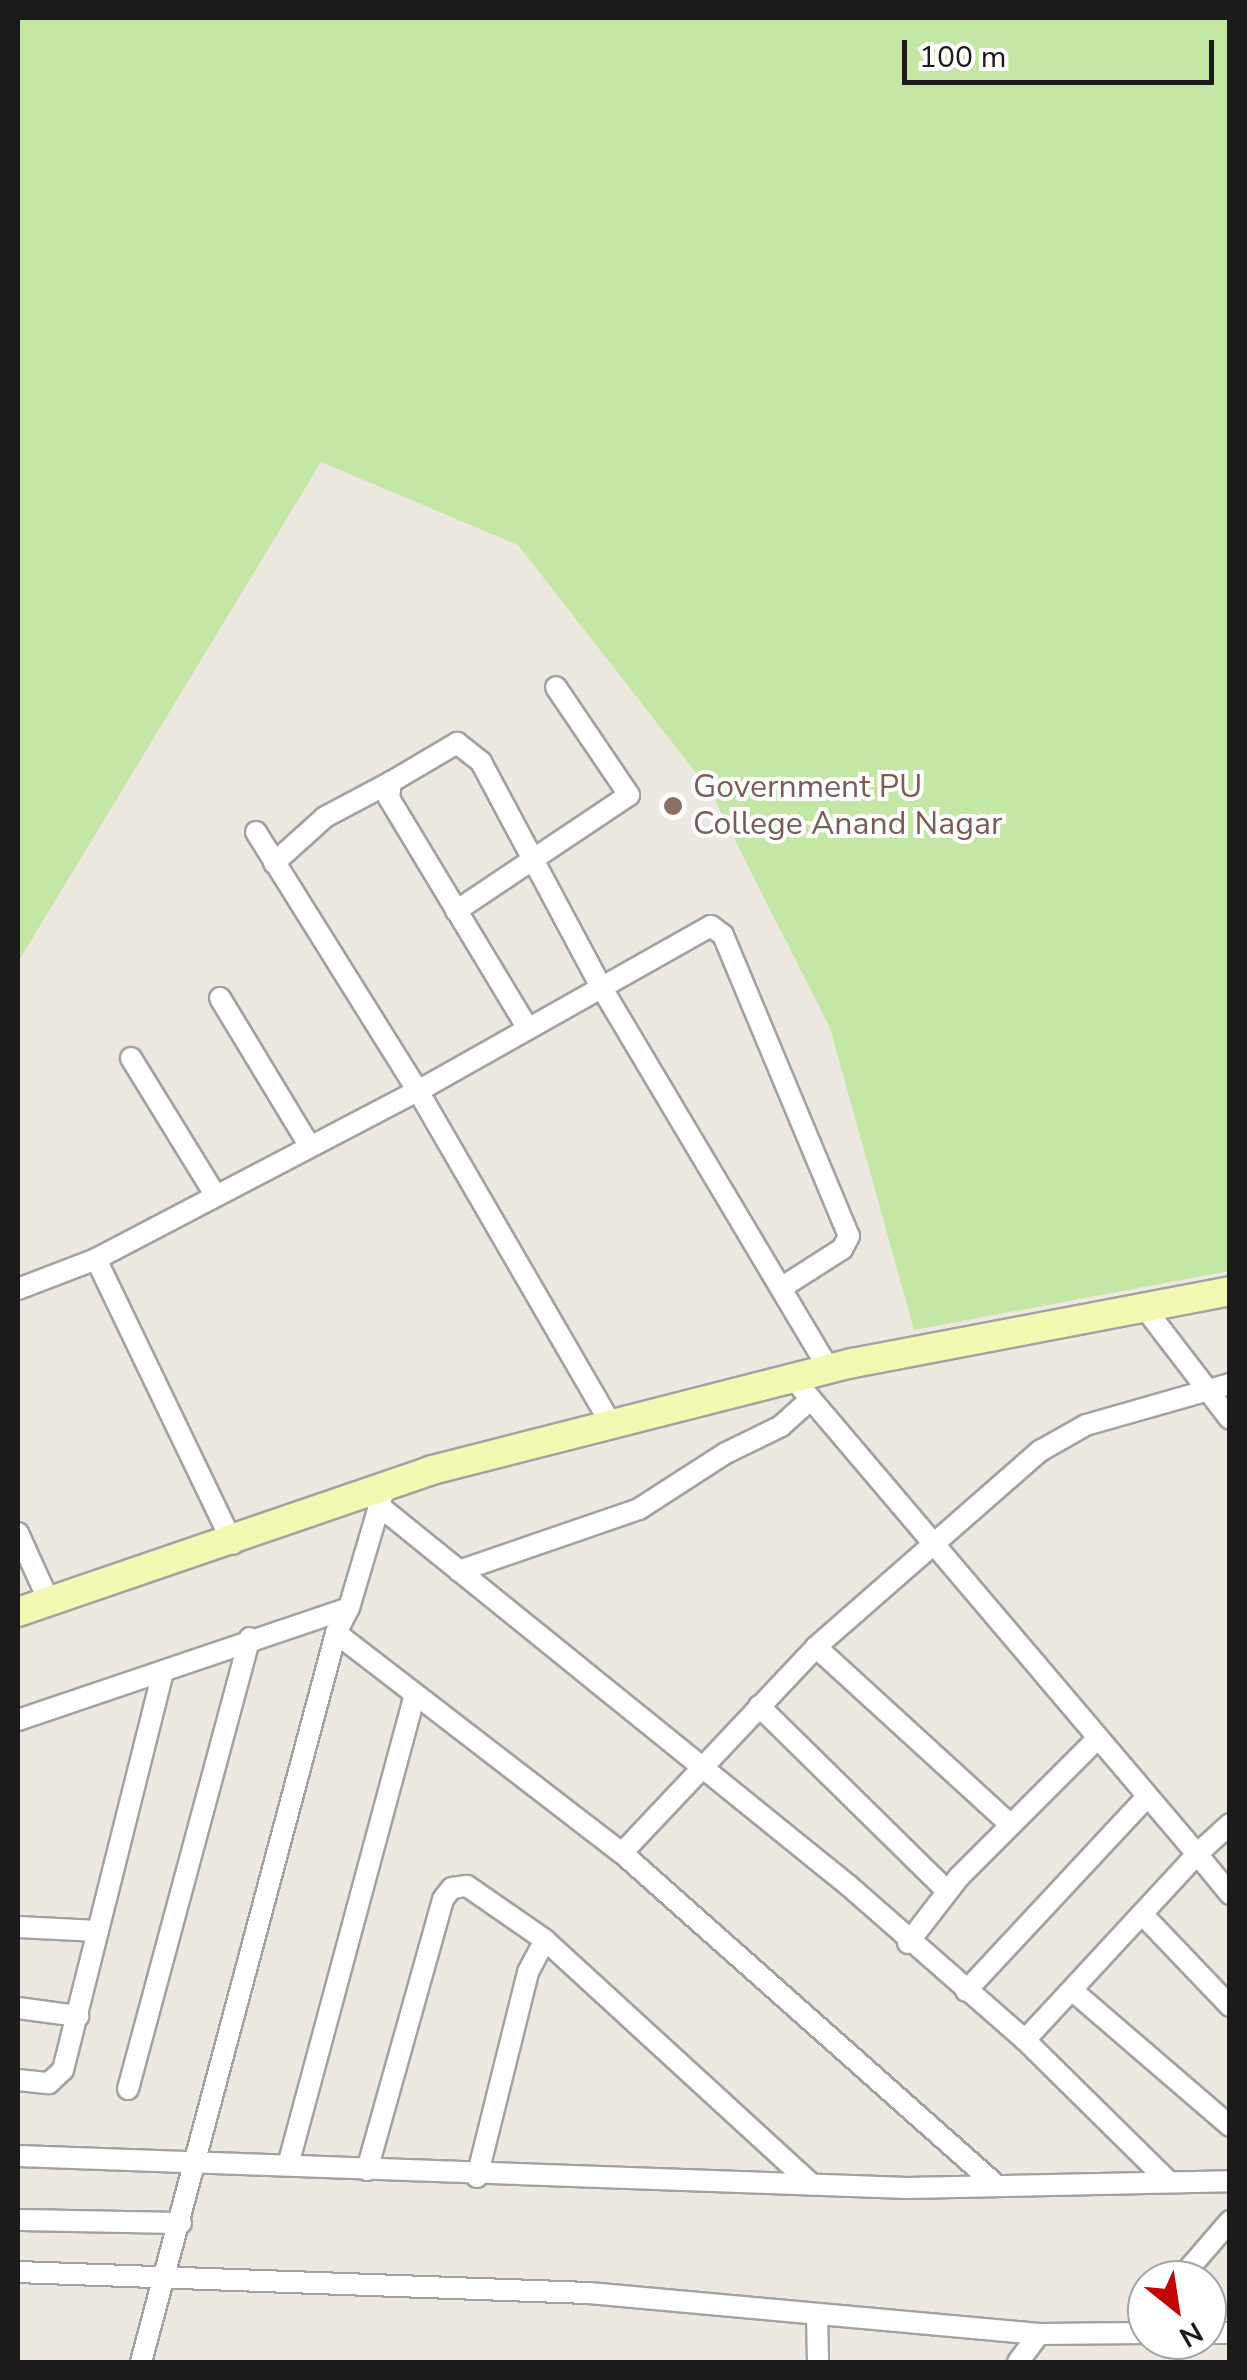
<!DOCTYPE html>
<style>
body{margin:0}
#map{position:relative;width:1247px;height:2380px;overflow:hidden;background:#ede9e0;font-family:"Nunito Sans",sans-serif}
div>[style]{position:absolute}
.grass>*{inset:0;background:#c5e7a6}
.roads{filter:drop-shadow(2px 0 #a2a2a2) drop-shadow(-2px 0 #a2a2a2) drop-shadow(0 2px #a2a2a2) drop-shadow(0 -2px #a2a2a2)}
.street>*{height:20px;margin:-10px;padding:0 10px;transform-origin:10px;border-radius:10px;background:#fff}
.secondary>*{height:28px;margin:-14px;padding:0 14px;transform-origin:14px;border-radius:14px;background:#f3f8b3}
.dots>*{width:28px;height:28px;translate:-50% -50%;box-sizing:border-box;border:5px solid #fff;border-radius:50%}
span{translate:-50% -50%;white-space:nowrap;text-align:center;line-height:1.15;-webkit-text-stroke:8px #fff;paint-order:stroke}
.education-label{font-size:32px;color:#785e54}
.left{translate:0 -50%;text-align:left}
.frame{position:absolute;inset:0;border:20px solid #1b1b1b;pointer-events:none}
.north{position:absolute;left:1127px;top:2260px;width:100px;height:100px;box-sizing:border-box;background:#fff;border:2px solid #a4a4a4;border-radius:50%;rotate:150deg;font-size:28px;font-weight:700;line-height:40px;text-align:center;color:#1b1b1b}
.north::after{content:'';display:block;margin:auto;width:35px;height:45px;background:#c20604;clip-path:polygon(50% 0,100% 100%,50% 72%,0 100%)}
.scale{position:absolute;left:902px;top:40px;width:312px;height:45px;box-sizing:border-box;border:5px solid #1b1b1b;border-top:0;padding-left:12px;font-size:30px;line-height:35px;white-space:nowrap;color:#1b1b1b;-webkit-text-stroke:8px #fff;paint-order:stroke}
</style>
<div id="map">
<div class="grass">
<i style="clip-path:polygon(18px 18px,1229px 18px,1229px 1271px,914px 1330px,830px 1028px,711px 792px,518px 545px,321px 462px,18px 962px)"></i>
</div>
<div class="roads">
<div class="street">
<i style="left:256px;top:832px;width:305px;rotate:58deg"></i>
<i style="left:418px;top:1091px;width:385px;rotate:59.9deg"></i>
<i style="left:274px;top:863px;width:69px;rotate:-42deg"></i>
<i style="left:325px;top:817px;width:75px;rotate:-27.9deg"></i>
<i style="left:456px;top:911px;width:208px;rotate:-33.8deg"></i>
<i style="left:629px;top:795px;width:130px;rotate:-124.1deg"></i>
<i style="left:220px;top:998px;width:172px;rotate:58.8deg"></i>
<i style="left:527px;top:1027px;width:267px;rotate:-121.1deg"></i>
<i style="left:389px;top:798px;width:16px;rotate:-83deg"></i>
<i style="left:391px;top:782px;width:77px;rotate:-30.6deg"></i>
<i style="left:457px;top:743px;width:31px;rotate:38deg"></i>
<i style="left:481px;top:762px;width:253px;rotate:61.9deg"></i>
<i style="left:600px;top:985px;width:447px;rotate:59.2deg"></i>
<i style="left:131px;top:1058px;width:162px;rotate:58.4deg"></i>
<i style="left:96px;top:1259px;width:316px;rotate:64.3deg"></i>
<i style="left:18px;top:1289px;width:84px;rotate:-21deg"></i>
<i style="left:96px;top:1259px;width:363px;rotate:-27.6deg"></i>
<i style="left:418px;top:1091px;width:336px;rotate:-29.4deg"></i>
<i style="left:711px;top:926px;width:15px;rotate:37deg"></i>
<i style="left:723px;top:935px;width:326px;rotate:67.3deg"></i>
<i style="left:849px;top:1236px;width:15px;rotate:118deg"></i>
<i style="left:842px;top:1249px;width:72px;rotate:147.4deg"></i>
<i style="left:1144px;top:1307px;width:141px;rotate:52.5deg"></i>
<i style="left:378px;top:1505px;width:604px;rotate:38.96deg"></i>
<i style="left:848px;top:1885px;width:235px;rotate:41.2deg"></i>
<i style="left:1025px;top:2040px;width:253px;rotate:-47.2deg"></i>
<i style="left:1197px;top:1854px;width:624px;rotate:-130.32deg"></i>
<i style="left:18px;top:1533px;width:70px;rotate:65.6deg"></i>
<i style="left:459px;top:1571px;width:190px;rotate:-19deg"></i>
<i style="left:639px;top:1509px;width:103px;rotate:-32.8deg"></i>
<i style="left:726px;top:1453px;width:61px;rotate:-26.1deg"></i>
<i style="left:781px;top:1426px;width:40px;rotate:-42deg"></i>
<i style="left:336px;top:1633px;width:361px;rotate:37.6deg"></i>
<i style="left:622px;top:1853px;width:500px;rotate:41.6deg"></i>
<i style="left:816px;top:1647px;width:264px;rotate:42.4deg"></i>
<i style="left:759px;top:1706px;width:264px;rotate:44.5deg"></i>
<i style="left:18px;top:1720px;width:349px;rotate:-18.7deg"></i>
<i style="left:1230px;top:1824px;width:45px;rotate:137.7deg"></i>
<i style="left:1197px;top:1854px;width:52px;rotate:50.5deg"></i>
<i style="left:622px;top:1853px;width:283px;rotate:-46.7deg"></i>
<i style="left:816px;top:1647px;width:298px;rotate:-41.2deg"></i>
<i style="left:1040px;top:1451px;width:53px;rotate:-29.5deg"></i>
<i style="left:1086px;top:1425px;width:150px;rotate:-15.9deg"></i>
<i style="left:1143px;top:1915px;width:126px;rotate:46.3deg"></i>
<i style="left:18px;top:1927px;width:80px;rotate:2.9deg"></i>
<i style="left:908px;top:1943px;width:83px;rotate:-52.3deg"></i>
<i style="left:959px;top:1877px;width:197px;rotate:-45deg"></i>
<i style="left:966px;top:1991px;width:265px;rotate:-47deg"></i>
<i style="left:1073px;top:1991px;width:207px;rotate:40.7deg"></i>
<i style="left:18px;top:2008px;width:61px;rotate:7.6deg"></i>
<i style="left:1025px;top:2040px;width:201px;rotate:44.6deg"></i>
<i style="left:18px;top:2080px;width:31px;rotate:6deg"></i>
<i style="left:49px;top:2083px;width:19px;rotate:-43deg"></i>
<i style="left:63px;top:2070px;width:411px;rotate:-75.9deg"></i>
<i style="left:128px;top:2089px;width:467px;rotate:-74.9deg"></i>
<i style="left:18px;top:2156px;width:890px;rotate:2.06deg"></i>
<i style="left:907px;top:2188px;width:323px;rotate:-1.2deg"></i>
<i style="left:288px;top:2165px;width:483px;rotate:-74.9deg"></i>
<i style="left:367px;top:2170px;width:281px;rotate:-74.3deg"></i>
<i style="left:443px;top:1899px;width:14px;rotate:-51deg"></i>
<i style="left:452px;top:1888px;width:15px;rotate:-8deg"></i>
<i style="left:467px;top:1886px;width:95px;rotate:34.7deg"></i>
<i style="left:545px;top:1940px;width:362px;rotate:42.5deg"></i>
<i style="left:477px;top:2177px;width:211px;rotate:-76deg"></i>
<i style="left:528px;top:1972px;width:36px;rotate:-62deg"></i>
<i style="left:18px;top:2220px;width:163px;rotate:1.1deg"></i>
<i style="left:18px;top:2272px;width:571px;rotate:2.11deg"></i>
<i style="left:589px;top:2293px;width:452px;rotate:5.2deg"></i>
<i style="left:1039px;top:2334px;width:108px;rotate:-0.5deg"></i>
<i style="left:1179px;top:2280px;width:78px;rotate:-49.2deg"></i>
<i style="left:817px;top:2314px;width:48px;rotate:88.8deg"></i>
<i style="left:1207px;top:2333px;width:23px"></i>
<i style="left:141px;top:2362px;width:755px;rotate:-75.02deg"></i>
<i style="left:336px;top:1633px;width:28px;rotate:-63deg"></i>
<i style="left:349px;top:1608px;width:120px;rotate:-73.5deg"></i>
<i style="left:1018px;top:2362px;width:35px;rotate:-53deg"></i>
</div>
<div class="secondary">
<i style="left:18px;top:1612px;width:438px;rotate:-18.9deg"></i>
<i style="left:432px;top:1470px;width:434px;rotate:-14.3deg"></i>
<i style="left:853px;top:1363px;width:384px;rotate:-10.8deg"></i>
</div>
</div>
<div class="dots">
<i style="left:673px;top:806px;background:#8d6e63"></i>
</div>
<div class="education-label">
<span class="left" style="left:693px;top:806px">Government PU<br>College Anand Nagar</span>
</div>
<div class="frame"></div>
<div class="north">N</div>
<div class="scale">100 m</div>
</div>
